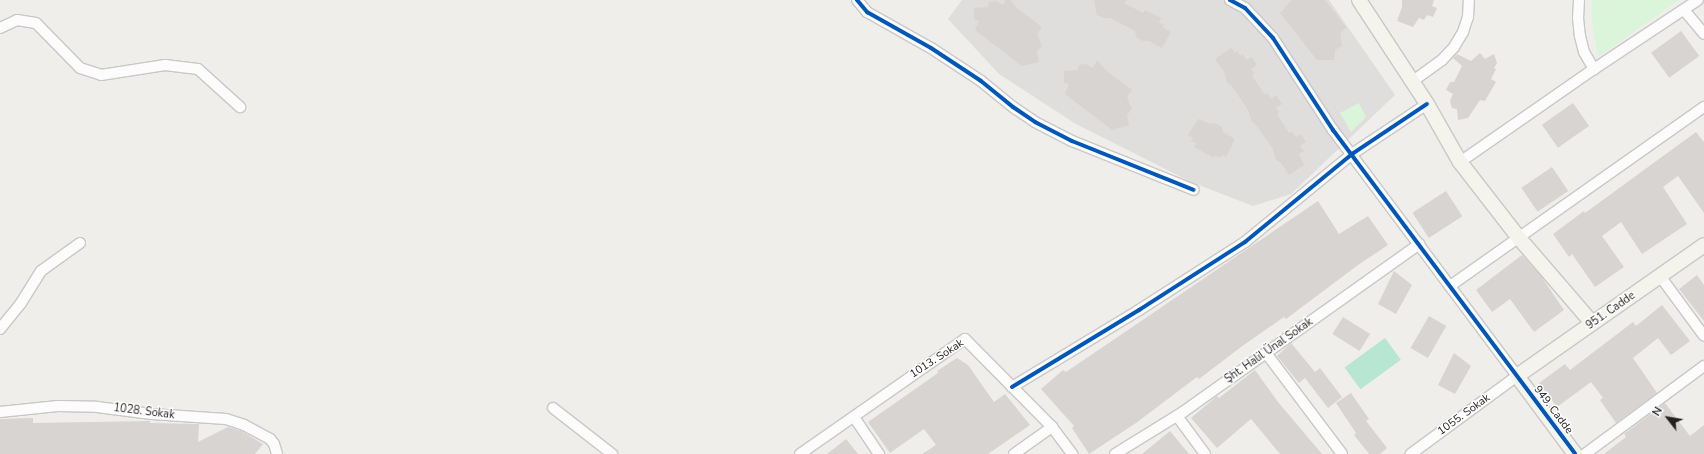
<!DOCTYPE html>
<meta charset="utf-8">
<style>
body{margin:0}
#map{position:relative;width:1704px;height:454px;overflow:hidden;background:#f0eeeb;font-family:"Nunito Sans",sans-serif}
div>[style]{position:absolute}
.residential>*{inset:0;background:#dfdedc}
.park>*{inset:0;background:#daf5da}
.pitch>*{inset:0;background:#b7e6d2;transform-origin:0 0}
.building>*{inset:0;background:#d7d4d2;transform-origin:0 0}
.roads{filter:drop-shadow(1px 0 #c9c8c7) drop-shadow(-1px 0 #c9c8c7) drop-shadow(0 1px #c9c8c7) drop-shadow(0 -1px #c9c8c7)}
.street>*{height:10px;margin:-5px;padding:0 5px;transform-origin:5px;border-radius:5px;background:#fdfcfc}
.secondary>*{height:14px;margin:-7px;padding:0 7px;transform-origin:7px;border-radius:7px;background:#f4f4ed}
.cycleway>*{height:4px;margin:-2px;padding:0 2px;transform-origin:2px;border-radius:2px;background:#0057b8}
span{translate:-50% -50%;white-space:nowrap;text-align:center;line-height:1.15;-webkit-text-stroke:3px #fff;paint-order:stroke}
.street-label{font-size:11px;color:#222}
.north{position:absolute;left:1648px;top:398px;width:40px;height:40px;-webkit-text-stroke:3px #fff;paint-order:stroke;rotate:301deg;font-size:11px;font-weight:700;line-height:16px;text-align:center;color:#222}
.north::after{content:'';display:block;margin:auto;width:14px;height:18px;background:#222;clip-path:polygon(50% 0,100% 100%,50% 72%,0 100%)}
</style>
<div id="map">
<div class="residential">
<i style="clip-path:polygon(962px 0,1329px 0,1395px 95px,1291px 194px,1253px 206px,1191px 182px,1076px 124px,999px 74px,948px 19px)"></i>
</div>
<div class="park">
<i style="clip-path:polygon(1592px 0,1679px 0,1598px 57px,1592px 22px)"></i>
<i style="clip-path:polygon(1359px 103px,1366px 117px,1351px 132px,1340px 113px)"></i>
</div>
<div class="pitch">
<i style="left:1385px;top:338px;width:27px;height:50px;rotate:54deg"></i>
</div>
<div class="building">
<i style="clip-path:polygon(1006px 0,1010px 0,1018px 9px,1042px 27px,1037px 34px,1042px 46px,1037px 51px,1039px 62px,1022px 66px,975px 30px,979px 21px,974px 20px,974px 8px,988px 7px,989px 2px,996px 1px,1003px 5px)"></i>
<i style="clip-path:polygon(1094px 0,1126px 0,1124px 3px,1143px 13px,1145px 10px,1161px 18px,1159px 22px,1164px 25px,1162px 27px,1171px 32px,1162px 48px,1149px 41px,1143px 41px,1136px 37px,1135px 31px,1110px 18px,1104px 18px,1097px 15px)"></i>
<i style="clip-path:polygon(1292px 0,1325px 0,1346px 27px,1340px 33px,1342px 46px,1335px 50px,1334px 60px,1317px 60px,1280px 13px)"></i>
<i style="clip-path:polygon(1402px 0,1434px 0,1432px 6px,1437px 8px,1433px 17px,1427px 15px,1424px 20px,1419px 18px,1413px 27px,1397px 21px,1402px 7px)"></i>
<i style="left:1681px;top:31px;width:31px;height:37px;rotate:54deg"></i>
<i style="clip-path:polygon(1231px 48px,1235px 53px,1237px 51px,1240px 56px,1243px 54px,1246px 60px,1252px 57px,1257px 65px,1251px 69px,1254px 74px,1252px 76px,1265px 95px,1267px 93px,1271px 99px,1276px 95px,1282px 104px,1276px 108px,1279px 112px,1277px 114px,1289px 133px,1292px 132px,1296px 137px,1301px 134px,1306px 142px,1300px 146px,1304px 151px,1299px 154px,1304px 165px,1289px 175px,1281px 163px,1276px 160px,1273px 149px,1256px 125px,1252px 122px,1248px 110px,1232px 86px,1227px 83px,1224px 71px,1215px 59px)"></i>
<i style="clip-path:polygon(1480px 53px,1485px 59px,1494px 54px,1497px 63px,1494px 68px,1496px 69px,1491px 79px,1496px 82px,1485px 101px,1480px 100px,1468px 118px,1458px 120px,1457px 109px,1452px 108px,1450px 101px,1453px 94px,1446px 90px,1450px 82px,1454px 82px,1462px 66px,1453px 58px,1457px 54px,1471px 61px)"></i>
<i style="clip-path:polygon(1097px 60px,1108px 72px,1132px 90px,1127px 97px,1132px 109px,1127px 115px,1129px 125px,1112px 130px,1065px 94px,1069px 84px,1064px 83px,1064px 71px,1078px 70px,1079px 65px,1086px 64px,1093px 68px)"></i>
<i style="left:1573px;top:103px;width:28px;height:38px;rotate:55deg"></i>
<i style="clip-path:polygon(1198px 119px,1210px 124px,1214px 123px,1222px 127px,1223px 132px,1235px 139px,1226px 157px,1222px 155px,1220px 158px,1214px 155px,1214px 158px,1194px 147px,1197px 143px,1191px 141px,1193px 138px,1188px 135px)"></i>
<i style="clip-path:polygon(1696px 132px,1704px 142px,1704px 213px,1678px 176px,1663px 187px,1687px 224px,1642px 254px,1621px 222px,1602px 236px,1624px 267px,1595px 287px,1572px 254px,1569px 257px,1553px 234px,1584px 211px,1585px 213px)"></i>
<i style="left:1552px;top:167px;width:29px;height:37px;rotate:56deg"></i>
<i style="left:1446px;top:191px;width:30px;height:40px;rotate:57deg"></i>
<i style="clip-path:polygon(1318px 201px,1339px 234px,1368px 216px,1388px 245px,1358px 265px,1286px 319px,1284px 317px,1241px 347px,1199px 379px,1197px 377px,1136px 423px,1089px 454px,1072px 428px,1074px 426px,1041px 389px,1063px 370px,1066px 372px)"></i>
<i style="clip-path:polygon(1522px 255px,1541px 276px,1564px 310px,1534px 332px,1510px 299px,1492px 312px,1476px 290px)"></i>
<i style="clip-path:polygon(1394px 271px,1412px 285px,1396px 314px,1378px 304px)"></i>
<i style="clip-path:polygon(1697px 275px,1704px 285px,1704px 321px,1679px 289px)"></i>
<i style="clip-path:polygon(1662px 305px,1690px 341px,1671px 355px,1658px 338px,1633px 358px,1657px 393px,1616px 423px,1600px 400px,1603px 398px,1591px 382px,1557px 407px,1539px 383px,1565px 364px,1570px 370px,1633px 322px,1636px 326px)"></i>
<i style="left:1429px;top:316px;width:20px;height:37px;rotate:30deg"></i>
<i style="left:1343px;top:317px;width:32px;height:20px;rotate:32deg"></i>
<i style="clip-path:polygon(1291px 343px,1315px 372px,1320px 368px,1342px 397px,1328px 408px,1305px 378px,1299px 383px,1277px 356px)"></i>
<i style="clip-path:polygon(1454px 353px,1471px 366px,1455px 394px,1438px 385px)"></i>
<i style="clip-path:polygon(957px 358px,968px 365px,994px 402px,1005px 394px,1030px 425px,988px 454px,922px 454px,936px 445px,924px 429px,890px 453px,868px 422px,938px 373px,937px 371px)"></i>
<i style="clip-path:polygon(1255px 370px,1278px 402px,1322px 454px,1280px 454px,1251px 419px,1217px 448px,1191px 418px,1217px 396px,1219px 398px)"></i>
<i style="clip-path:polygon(1351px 393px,1369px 419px,1366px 421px,1387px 448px,1380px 454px,1369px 454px,1354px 435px,1356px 433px,1336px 403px)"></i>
<i style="clip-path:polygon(1665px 403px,1690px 436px,1704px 425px,1704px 454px,1604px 454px,1626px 437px,1624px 434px)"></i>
<i style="clip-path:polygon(33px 418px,33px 423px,150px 421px,150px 423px,199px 424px,198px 442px,228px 427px,241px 431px,263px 444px,255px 454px,0 454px,0 419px)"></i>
<i style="clip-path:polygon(1170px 431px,1189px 454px,1142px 454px)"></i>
<i style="clip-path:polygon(846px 439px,858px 454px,827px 454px)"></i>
</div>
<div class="roads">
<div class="street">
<i style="left:857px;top:0;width:16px;rotate:50deg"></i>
<i style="left:867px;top:12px;width:73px;rotate:29.4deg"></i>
<i style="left:931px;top:48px;width:60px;rotate:33.4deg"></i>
<i style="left:981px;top:81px;width:41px;rotate:39.1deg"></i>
<i style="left:1013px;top:107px;width:27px;rotate:34deg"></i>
<i style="left:1035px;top:122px;width:42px;rotate:27.2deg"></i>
<i style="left:1072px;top:141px;width:131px;rotate:21.9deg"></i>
<i style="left:1230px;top:0;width:17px;rotate:28deg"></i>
<i style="left:1245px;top:8px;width:41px;rotate:47deg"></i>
<i style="left:1273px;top:38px;width:110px;rotate:56.9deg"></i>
<i style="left:1333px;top:130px;width:307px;rotate:53.2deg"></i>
<i style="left:1517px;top:376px;width:132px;rotate:143.7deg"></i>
<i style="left:1579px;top:0;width:18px;rotate:93deg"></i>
<i style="left:1578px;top:18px;width:18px;rotate:84deg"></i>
<i style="left:1580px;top:36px;width:16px;rotate:76deg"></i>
<i style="left:1584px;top:52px;width:20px;rotate:60deg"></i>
<i style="left:1684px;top:10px;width:31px;rotate:50deg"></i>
<i style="left:0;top:28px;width:19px;rotate:-25deg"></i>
<i style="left:17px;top:20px;width:19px;rotate:9deg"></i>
<i style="left:36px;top:23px;width:63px;rotate:45.6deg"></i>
<i style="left:80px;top:68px;width:22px;rotate:18deg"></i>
<i style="left:101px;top:75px;width:65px;rotate:-8.9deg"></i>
<i style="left:165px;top:65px;width:33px;rotate:7deg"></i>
<i style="left:198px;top:69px;width:57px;rotate:42.1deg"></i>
<i style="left:1413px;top:81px;width:36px;rotate:-36deg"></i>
<i style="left:1442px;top:60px;width:18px;rotate:-47deg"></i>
<i style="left:1454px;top:47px;width:17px;rotate:-59deg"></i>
<i style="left:1463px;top:32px;width:16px;rotate:-72deg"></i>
<i style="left:1468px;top:17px;width:17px;rotate:-87deg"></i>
<i style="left:1460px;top:162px;width:163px;rotate:-34.8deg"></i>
<i style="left:1594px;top:69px;width:125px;rotate:-33.6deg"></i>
<i style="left:1660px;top:276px;width:74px;rotate:53.7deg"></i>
<i style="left:1450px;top:286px;width:311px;rotate:-35.2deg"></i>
<i style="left:0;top:329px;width:33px;rotate:-51deg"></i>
<i style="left:21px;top:303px;width:38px;rotate:-58deg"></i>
<i style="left:41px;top:271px;width:48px;rotate:-35.7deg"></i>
<i style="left:1266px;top:353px;width:126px;rotate:53deg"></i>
<i style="left:1012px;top:387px;width:149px;rotate:-31.2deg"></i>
<i style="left:1139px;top:310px;width:126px;rotate:-32.7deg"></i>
<i style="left:1245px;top:242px;width:139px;rotate:-39.4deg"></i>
<i style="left:1352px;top:154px;width:90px;rotate:-33.7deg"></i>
<i style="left:553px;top:408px;width:75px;rotate:37.9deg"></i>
<i style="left:0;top:412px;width:58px;rotate:-5.9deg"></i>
<i style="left:58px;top:406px;width:39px;rotate:1deg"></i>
<i style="left:97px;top:407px;width:55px;rotate:7.3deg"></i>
<i style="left:152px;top:414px;width:74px;rotate:3.9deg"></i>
<i style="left:226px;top:419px;width:19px;rotate:18deg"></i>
<i style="left:244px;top:425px;width:30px;rotate:28deg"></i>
<i style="left:270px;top:439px;width:6px;rotate:51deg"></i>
<i style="left:274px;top:444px;width:10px;rotate:73deg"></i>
<i style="left:1177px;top:416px;width:47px;rotate:53.6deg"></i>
<i style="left:854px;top:417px;width:45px;rotate:56deg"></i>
<i style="left:800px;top:454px;width:201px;rotate:-34.9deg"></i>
<i style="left:965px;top:339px;width:124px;rotate:45.3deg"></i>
<i style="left:1052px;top:427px;width:34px;rotate:53deg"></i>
<i style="left:1014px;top:454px;width:47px;rotate:-35.4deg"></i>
<i style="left:1115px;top:454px;width:80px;rotate:-31.7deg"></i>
<i style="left:1183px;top:412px;width:290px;rotate:-35.4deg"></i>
<i style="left:1585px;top:454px;width:148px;rotate:-36.5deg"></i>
</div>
<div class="secondary">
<i style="left:1359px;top:0;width:124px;rotate:56.8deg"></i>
<i style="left:1427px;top:104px;width:67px;rotate:60.4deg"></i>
<i style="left:1460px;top:162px;width:96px;rotate:52.2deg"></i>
<i style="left:1519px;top:238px;width:112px;rotate:49.3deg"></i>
<i style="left:1575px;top:454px;width:97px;rotate:-126.6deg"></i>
<i style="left:1517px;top:376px;width:228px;rotate:-35deg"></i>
</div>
</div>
<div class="cycleway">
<i style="left:857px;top:0;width:16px;rotate:50deg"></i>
<i style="left:867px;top:12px;width:73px;rotate:29.4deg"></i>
<i style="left:931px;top:48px;width:60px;rotate:33.4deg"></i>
<i style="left:981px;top:81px;width:41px;rotate:39.1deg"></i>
<i style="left:1013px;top:107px;width:27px;rotate:34deg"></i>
<i style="left:1035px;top:122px;width:42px;rotate:27.2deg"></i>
<i style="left:1072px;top:141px;width:131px;rotate:21.9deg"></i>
<i style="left:1230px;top:0;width:17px;rotate:28deg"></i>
<i style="left:1245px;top:8px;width:41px;rotate:47deg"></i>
<i style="left:1273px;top:38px;width:110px;rotate:56.9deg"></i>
<i style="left:1333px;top:130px;width:404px;rotate:53.2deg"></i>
<i style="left:1012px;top:387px;width:149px;rotate:-31.2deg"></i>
<i style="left:1139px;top:310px;width:126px;rotate:-32.7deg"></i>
<i style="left:1245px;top:242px;width:139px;rotate:-39.4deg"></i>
<i style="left:1352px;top:154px;width:90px;rotate:-33.7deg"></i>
</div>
<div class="street-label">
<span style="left:1611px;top:311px;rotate:-35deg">951. Cadde</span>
<span style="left:1269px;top:351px;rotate:-35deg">Şht. Halil Ünal Sokak</span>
<span style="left:937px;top:359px;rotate:-33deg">1013. Sokak</span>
<span style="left:1553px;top:410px;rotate:53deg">949. Cadde</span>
<span style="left:144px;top:412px;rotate:7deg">1028. Sokak</span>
<span style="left:1464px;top:415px;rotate:-36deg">1055. Sokak</span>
</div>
<div class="north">N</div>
</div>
